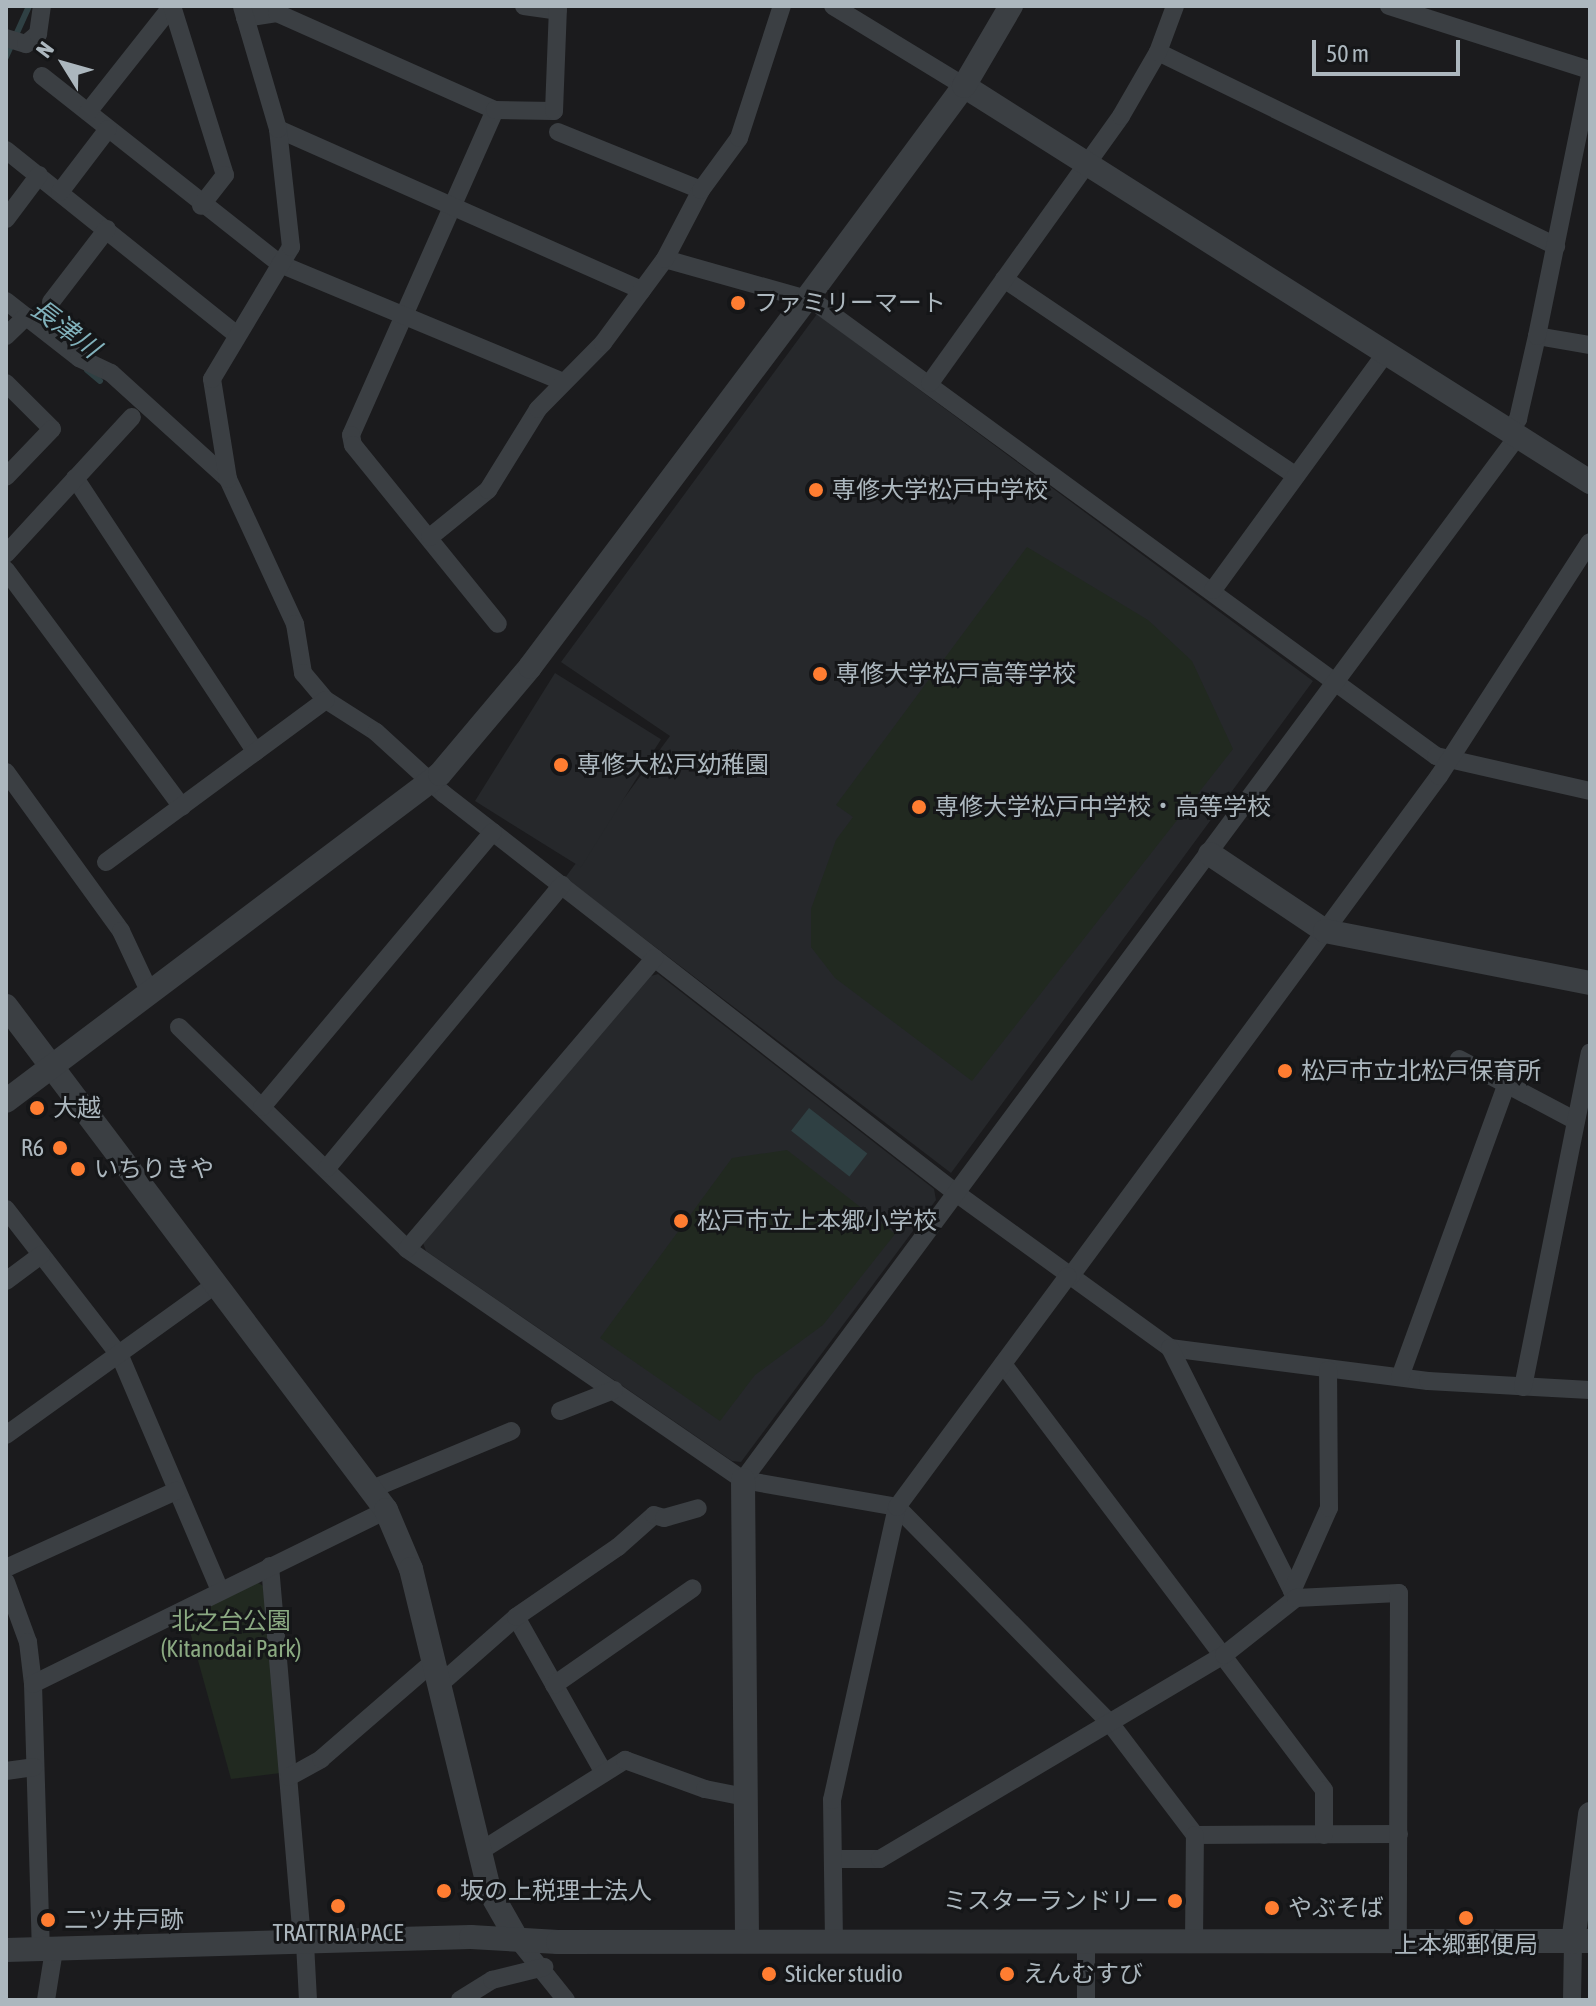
<!DOCTYPE html>
<meta charset="utf-8">
<style>
body{margin:0}
#map{position:relative;width:1596px;height:2006px;overflow:hidden;background:#1b1b1d;font-family:"Asap Condensed","Noto Sans JP",sans-serif}
div>[style]{position:absolute}
.built>*{inset:0;background:#26282b;transform-origin:0 0}
.green>*{inset:0;background:#212920}
.water>*{inset:0;background:#2f4043;transform-origin:0 0}
.stream>*{height:6px;margin:-3px;padding:0 3px;transform-origin:3px;border-radius:3px;background:#2f4043}
.minor>*{height:18px;margin:-9px;padding:0 9px;transform-origin:9px;border-radius:9px;background:#3b3f43}
.tertiary>*{height:24px;margin:-12px;padding:0 12px;transform-origin:12px;border-radius:12px;background:#3b3f43}
.dots>*{width:22px;height:22px;translate:-50% -50%;box-sizing:border-box;border:4px solid #151618;border-radius:50%}
span{translate:-50% -50%;white-space:nowrap;text-align:center;line-height:1.15;-webkit-text-stroke:6px #151618;paint-order:stroke}
.poi-label{font-size:24px;color:#acb7be}
.left{translate:0 -50%;text-align:left}
.right{translate:-100% -50%;text-align:right}
.park-label{font-size:24px;color:#8baa82}
.water-label{font-size:26px;color:#81b1bb;font-style:italic}
.frame{position:absolute;inset:0;border:8px solid #acb7be;pointer-events:none}
.north{position:absolute;left:24px;top:24px;width:80px;height:80px;-webkit-text-stroke:6px #151618;paint-order:stroke;rotate:307deg;font-size:22px;font-weight:700;line-height:32px;text-align:center;color:#acb7be}
.north::after{content:'';display:block;margin:auto;width:28px;height:36px;background:#acb7be;clip-path:polygon(50% 0,100% 100%,50% 72%,0 100%)}
.scale{position:absolute;left:1312px;top:40px;width:148px;height:36px;box-sizing:border-box;border:4px solid #acb7be;border-top:0;padding-left:10px;font-size:24px;line-height:28px;white-space:nowrap;color:#acb7be;-webkit-text-stroke:6px #151618;paint-order:stroke}
</style>
<div id="map">
<div class="built">
<i style="clip-path:polygon(817px 314px,1313px 681px,951px 1173px,565px 878px,670px 736px,561px 662px)"></i>
<i style="left:555px;top:673px;width:125px;height:151px;rotate:32deg"></i>
<i style="clip-path:polygon(658px 974px,934px 1189px,936px 1200px,741px 1462px,732px 1461px,426px 1251px,423px 1243px,651px 976px)"></i>
</div>
<div class="green">
<i style="clip-path:polygon(1027px 547px,1148px 620px,1192px 661px,1233px 749px,972px 1081px,835px 978px,811px 947px,811px 909px,836px 840px,853px 817px,836px 805px)"></i>
<i style="clip-path:polygon(787px 1150px,895px 1234px,823px 1325px,755px 1375px,720px 1421px,600px 1338px,732px 1158px)"></i>
<i style="clip-path:polygon(253px 1580px,265px 1587px,281px 1773px,231px 1779px,189px 1628px,195px 1609px)"></i>
</div>
<div class="water">
<i style="left:809px;top:1108px;width:74px;height:29px;rotate:38deg"></i>
</div>
<div class="stream">
<i style="left:6px;top:57px;width:56px;rotate:-65.7deg"></i>
<i style="left:87px;top:370px;width:17px;rotate:40deg"></i>
</div>
<div class="minor">
<i style="left:524px;top:6px;width:34px;rotate:8deg"></i>
<i style="left:833px;top:6px;width:153px;rotate:31.4deg"></i>
<i style="left:1389px;top:6px;width:211px;rotate:17.7deg"></i>
<i style="left:245px;top:18px;width:32px;rotate:-9deg"></i>
<i style="left:277px;top:13px;width:239px;rotate:24deg"></i>
<i style="left:495px;top:110px;width:355px;rotate:113.9deg"></i>
<i style="left:351px;top:435px;width:10px;rotate:79deg"></i>
<i style="left:353px;top:445px;width:230px;rotate:51deg"></i>
<i style="left:6px;top:38px;width:21px;rotate:17deg"></i>
<i style="left:26px;top:44px;width:16px;rotate:-40deg"></i>
<i style="left:38px;top:34px;width:28px;rotate:-82deg"></i>
<i style="left:1158px;top:52px;width:443px;rotate:26deg"></i>
<i style="left:42px;top:76px;width:303px;rotate:38.3deg"></i>
<i style="left:280px;top:264px;width:307px;rotate:22.6deg"></i>
<i style="left:495px;top:110px;width:59px;rotate:1deg"></i>
<i style="left:554px;top:111px;width:105px;rotate:-87.8deg"></i>
<i style="left:88px;top:112px;width:135px;rotate:-51.6deg"></i>
<i style="left:172px;top:6px;width:177px;rotate:72.6deg"></i>
<i style="left:225px;top:175px;width:39px;rotate:128deg"></i>
<i style="left:278px;top:129px;width:398px;rotate:23.9deg"></i>
<i style="left:558px;top:132px;width:154px;rotate:22.1deg"></i>
<i style="left:6px;top:150px;width:296px;rotate:38.7deg"></i>
<i style="left:60px;top:192px;width:79px;rotate:-52.7deg"></i>
<i style="left:6px;top:219px;width:55px;rotate:-53.1deg"></i>
<i style="left:665px;top:259px;width:147px;rotate:15.8deg"></i>
<i style="left:1004px;top:279px;width:352px;rotate:34deg"></i>
<i style="left:808px;top:297px;width:778px;rotate:36.16deg"></i>
<i style="left:1436px;top:756px;width:158px;rotate:12.8deg"></i>
<i style="left:6px;top:301px;width:93px;rotate:38deg"></i>
<i style="left:79px;top:358px;width:35px;rotate:25deg"></i>
<i style="left:111px;top:373px;width:158px;rotate:42.2deg"></i>
<i style="left:228px;top:479px;width:160px;rotate:65.2deg"></i>
<i style="left:295px;top:624px;width:50px;rotate:80.7deg"></i>
<i style="left:303px;top:673px;width:35px;rotate:50deg"></i>
<i style="left:326px;top:700px;width:59px;rotate:32.6deg"></i>
<i style="left:376px;top:732px;width:92px;rotate:42.4deg"></i>
<i style="left:444px;top:794px;width:649px;rotate:37.93deg"></i>
<i style="left:956px;top:1193px;width:264px;rotate:35.9deg"></i>
<i style="left:1170px;top:1348px;width:260px;rotate:7.3deg"></i>
<i style="left:1428px;top:1381px;width:162px;rotate:3.2deg"></i>
<i style="left:51px;top:302px;width:92px;rotate:-52.5deg"></i>
<i style="left:6px;top:336px;width:28px;rotate:-44deg"></i>
<i style="left:1537px;top:336px;width:54px;rotate:9.6deg"></i>
<i style="left:6px;top:383px;width:65px;rotate:45deg"></i>
<i style="left:52px;top:429px;width:66px;rotate:133.8deg"></i>
<i style="left:930px;top:383px;width:328px;rotate:-54.4deg"></i>
<i style="left:1121px;top:116px;width:74px;rotate:-60deg"></i>
<i style="left:1158px;top:52px;width:49px;rotate:-69.7deg"></i>
<i style="left:1509px;top:432px;width:16px;rotate:-55deg"></i>
<i style="left:1518px;top:419px;width:85px;rotate:-77.1deg"></i>
<i style="left:1537px;top:336px;width:266px;rotate:-78.5deg"></i>
<i style="left:75px;top:478px;width:328px;rotate:56.6deg"></i>
<i style="left:228px;top:479px;width:101px;rotate:-99.1deg"></i>
<i style="left:212px;top:379px;width:154px;rotate:-59.1deg"></i>
<i style="left:291px;top:247px;width:119px;rotate:-96.3deg"></i>
<i style="left:278px;top:129px;width:127px;rotate:-106.4deg"></i>
<i style="left:430px;top:537px;width:75px;rotate:-39deg"></i>
<i style="left:488px;top:490px;width:95px;rotate:-58.3deg"></i>
<i style="left:538px;top:409px;width:93px;rotate:-45.4deg"></i>
<i style="left:603px;top:343px;width:104px;rotate:-53.6deg"></i>
<i style="left:665px;top:259px;width:78px;rotate:-62.4deg"></i>
<i style="left:701px;top:190px;width:64px;rotate:-53.8deg"></i>
<i style="left:739px;top:138px;width:139px;rotate:-72deg"></i>
<i style="left:6px;top:554px;width:186px;rotate:-47.4deg"></i>
<i style="left:6px;top:570px;width:295px;rotate:53.4deg"></i>
<i style="left:1213px;top:590px;width:292px;rotate:-53.9deg"></i>
<i style="left:6px;top:772px;width:196px;rotate:54.1deg"></i>
<i style="left:121px;top:931px;width:68px;rotate:64.9deg"></i>
<i style="left:106px;top:862px;width:273px;rotate:-36.4deg"></i>
<i style="left:179px;top:1027px;width:318px;rotate:44.2deg"></i>
<i style="left:407px;top:1249px;width:408px;rotate:34.5deg"></i>
<i style="left:743px;top:1480px;width:156px;rotate:9.9deg"></i>
<i style="left:897px;top:1507px;width:303px;rotate:45.4deg"></i>
<i style="left:1110px;top:1723px;width:141px;rotate:52.8deg"></i>
<i style="left:1195px;top:1835px;width:204px;rotate:-0.3deg"></i>
<i style="left:1459px;top:1059px;width:132px;rotate:27.9deg"></i>
<i style="left:262px;top:1107px;width:359px;rotate:-50deg"></i>
<i style="left:327px;top:1168px;width:368px;rotate:-50.3deg"></i>
<i style="left:6px;top:1209px;width:186px;rotate:52.2deg"></i>
<i style="left:120px;top:1356px;width:254px;rotate:66.9deg"></i>
<i style="left:407px;top:1249px;width:382px;rotate:-49.6deg"></i>
<i style="left:1070px;top:1277px;width:622px;rotate:-53.63deg"></i>
<i style="left:1439px;top:776px;width:278px;rotate:-57.2deg"></i>
<i style="left:6px;top:1281px;width:44px;rotate:-36.6deg"></i>
<i style="left:1170px;top:1348px;width:280px;rotate:63.3deg"></i>
<i style="left:1003px;top:1364px;width:533px;rotate:53deg"></i>
<i style="left:1324px;top:1790px;width:45px;rotate:90deg"></i>
<i style="left:1400px;top:1377px;width:315px;rotate:-70deg"></i>
<i style="left:1523px;top:1387px;width:341px;rotate:-78.7deg"></i>
<i style="left:560px;top:1411px;width:58px;rotate:-21.3deg"></i>
<i style="left:6px;top:1435px;width:259px;rotate:-35.7deg"></i>
<i style="left:743px;top:1480px;width:1299px;rotate:-53.42deg"></i>
<i style="left:372px;top:1489px;width:151px;rotate:-22.6deg"></i>
<i style="left:270px;top:1566px;width:378px;rotate:85.1deg"></i>
<i style="left:6px;top:1568px;width:187px;rotate:-24.4deg"></i>
<i style="left:6px;top:1582px;width:64px;rotate:69.9deg"></i>
<i style="left:28px;top:1642px;width:42px;rotate:83.2deg"></i>
<i style="left:33px;top:1684px;width:266px;rotate:88.3deg"></i>
<i style="left:1292px;top:1591px;width:91px;rotate:-66deg"></i>
<i style="left:1329px;top:1508px;width:138px;rotate:-90.4deg"></i>
<i style="left:516px;top:1617px;width:179px;rotate:60.6deg"></i>
<i style="left:33px;top:1684px;width:394px;rotate:-26.2deg"></i>
<i style="left:439px;top:1685px;width:103px;rotate:-41.4deg"></i>
<i style="left:516px;top:1617px;width:124px;rotate:-34.5deg"></i>
<i style="left:618px;top:1547px;width:48px;rotate:-41.6deg"></i>
<i style="left:654px;top:1515px;width:10px;rotate:17deg"></i>
<i style="left:664px;top:1518px;width:35px;rotate:-16deg"></i>
<i style="left:554px;top:1685px;width:169px;rotate:-34.9deg"></i>
<i style="left:6px;top:1771px;width:28px;rotate:-8deg"></i>
<i style="left:289px;top:1777px;width:37px;rotate:-29deg"></i>
<i style="left:321px;top:1759px;width:148px;rotate:-40.9deg"></i>
<i style="left:479px;top:1852px;width:173px;rotate:-32.2deg"></i>
<i style="left:625px;top:1760px;width:85px;rotate:19.9deg"></i>
<i style="left:705px;top:1789px;width:41px;rotate:11.3deg"></i>
<i style="left:834px;top:1859px;width:46px"></i>
<i style="left:880px;top:1859px;width:400px;rotate:-30.7deg"></i>
<i style="left:1224px;top:1655px;width:92px;rotate:-38.4deg"></i>
<i style="left:1296px;top:1598px;width:103px;rotate:-2.8deg"></i>
<i style="left:1399px;top:1593px;width:350px;rotate:90.2deg"></i>
<i style="left:517px;top:1939px;width:78px;rotate:51.2deg"></i>
<i style="left:1086px;top:1941px;width:59px;rotate:90deg"></i>
<i style="left:834px;top:1942px;width:142px;rotate:-90.8deg"></i>
<i style="left:832px;top:1800px;width:300px;rotate:-77.5deg"></i>
<i style="left:897px;top:1507px;width:287px;rotate:-53.5deg"></i>
<i style="left:1194px;top:1942px;width:107px;rotate:-89.5deg"></i>
<i style="left:305px;top:1943px;width:57px;rotate:87deg"></i>
<i style="left:46px;top:2000px;width:51px;rotate:-80.9deg"></i>
<i style="left:460px;top:2000px;width:38px;rotate:-32deg"></i>
<i style="left:492px;top:1980px;width:54px;rotate:-14deg"></i>
<i style="left:1572px;top:2000px;width:58px;rotate:-89deg"></i>
</div>
<div class="tertiary">
<i style="left:964px;top:86px;width:741px;rotate:32.32deg"></i>
<i style="left:1210px;top:854px;width:138px;rotate:33.8deg"></i>
<i style="left:1325px;top:931px;width:270px;rotate:11.1deg"></i>
<i style="left:6px;top:1006px;width:631px;rotate:52.98deg"></i>
<i style="left:386px;top:1510px;width:64px;rotate:67deg"></i>
<i style="left:411px;top:1569px;width:330px;rotate:76.3deg"></i>
<i style="left:489px;top:1890px;width:56px;rotate:60.3deg"></i>
<i style="left:6px;top:1101px;width:543px;rotate:-37deg"></i>
<i style="left:440px;top:774px;width:140px;rotate:-49.9deg"></i>
<i style="left:530px;top:667px;width:463px;rotate:-53.1deg"></i>
<i style="left:808px;top:297px;width:262px;rotate:-53.5deg"></i>
<i style="left:964px;top:86px;width:93px;rotate:-59.6deg"></i>
<i style="left:743px;top:1480px;width:461px;rotate:89.5deg"></i>
<i style="left:1573px;top:1942px;width:129px;rotate:-82.4deg"></i>
<i style="left:6px;top:1950px;width:465px;rotate:-1.6deg"></i>
<i style="left:471px;top:1937px;width:87px;rotate:3.3deg"></i>
<i style="left:558px;top:1942px;width:1032px;rotate:-0.06deg"></i>
</div>
<div class="dots">
<i style="left:738px;top:303px;background:#ff7d31"></i>
<i style="left:816px;top:490px;background:#ff7d31"></i>
<i style="left:820px;top:674px;background:#ff7d31"></i>
<i style="left:561px;top:765px;background:#ff7d31"></i>
<i style="left:919px;top:807px;background:#ff7d31"></i>
<i style="left:1285px;top:1071px;background:#ff7d31"></i>
<i style="left:37px;top:1108px;background:#ff7d31"></i>
<i style="left:60px;top:1148px;background:#ff7d31"></i>
<i style="left:78px;top:1169px;background:#ff7d31"></i>
<i style="left:681px;top:1221px;background:#ff7d31"></i>
<i style="left:444px;top:1891px;background:#ff7d31"></i>
<i style="left:1175px;top:1901px;background:#ff7d31"></i>
<i style="left:338px;top:1906px;background:#ff7d31"></i>
<i style="left:1272px;top:1908px;background:#ff7d31"></i>
<i style="left:1466px;top:1918px;background:#ff7d31"></i>
<i style="left:48px;top:1920px;background:#ff7d31"></i>
<i style="left:769px;top:1974px;background:#ff7d31"></i>
<i style="left:1007px;top:1974px;background:#ff7d31"></i>
</div>
<div class="poi-label">
<span class="left" style="left:754px;top:303px">ファミリーマート</span>
<span class="left" style="left:832px;top:490px">専修大学松戸中学校</span>
<span class="left" style="left:836px;top:674px">専修大学松戸高等学校</span>
<span class="left" style="left:577px;top:765px">専修大松戸幼稚園</span>
<span class="left" style="left:935px;top:807px">専修大学松戸中学校・高等学校</span>
<span class="left" style="left:1301px;top:1071px">松戸市立北松戸保育所</span>
<span class="left" style="left:53px;top:1108px">大越</span>
<span class="right" style="left:44px;top:1148px">R6</span>
<span class="left" style="left:94px;top:1169px">いちりきや</span>
<span class="left" style="left:697px;top:1221px">松戸市立上本郷小学校</span>
<span class="left" style="left:460px;top:1891px">坂の上税理士法人</span>
<span class="right" style="left:1159px;top:1901px">ミスターランドリー</span>
<span class="left" style="left:1288px;top:1908px">やぶそば</span>
<span class="left" style="left:64px;top:1920px">二ツ井戸跡</span>
<span style="left:338px;top:1933px">TRATTRIA PACE</span>
<span style="left:1466px;top:1945px">上本郷郵便局</span>
<span class="left" style="left:785px;top:1974px">Sticker studio</span>
<span class="left" style="left:1023px;top:1974px">えんむすび</span>
</div>
<div class="park-label">
<span style="left:231px;top:1635px">北之台公園<br>(Kitanodai Park)</span>
</div>
<div class="water-label">
<span style="left:65px;top:329px;rotate:37deg">長津川</span>
</div>
<div class="frame"></div>
<div class="north">N</div>
<div class="scale">50 m</div>
</div>
